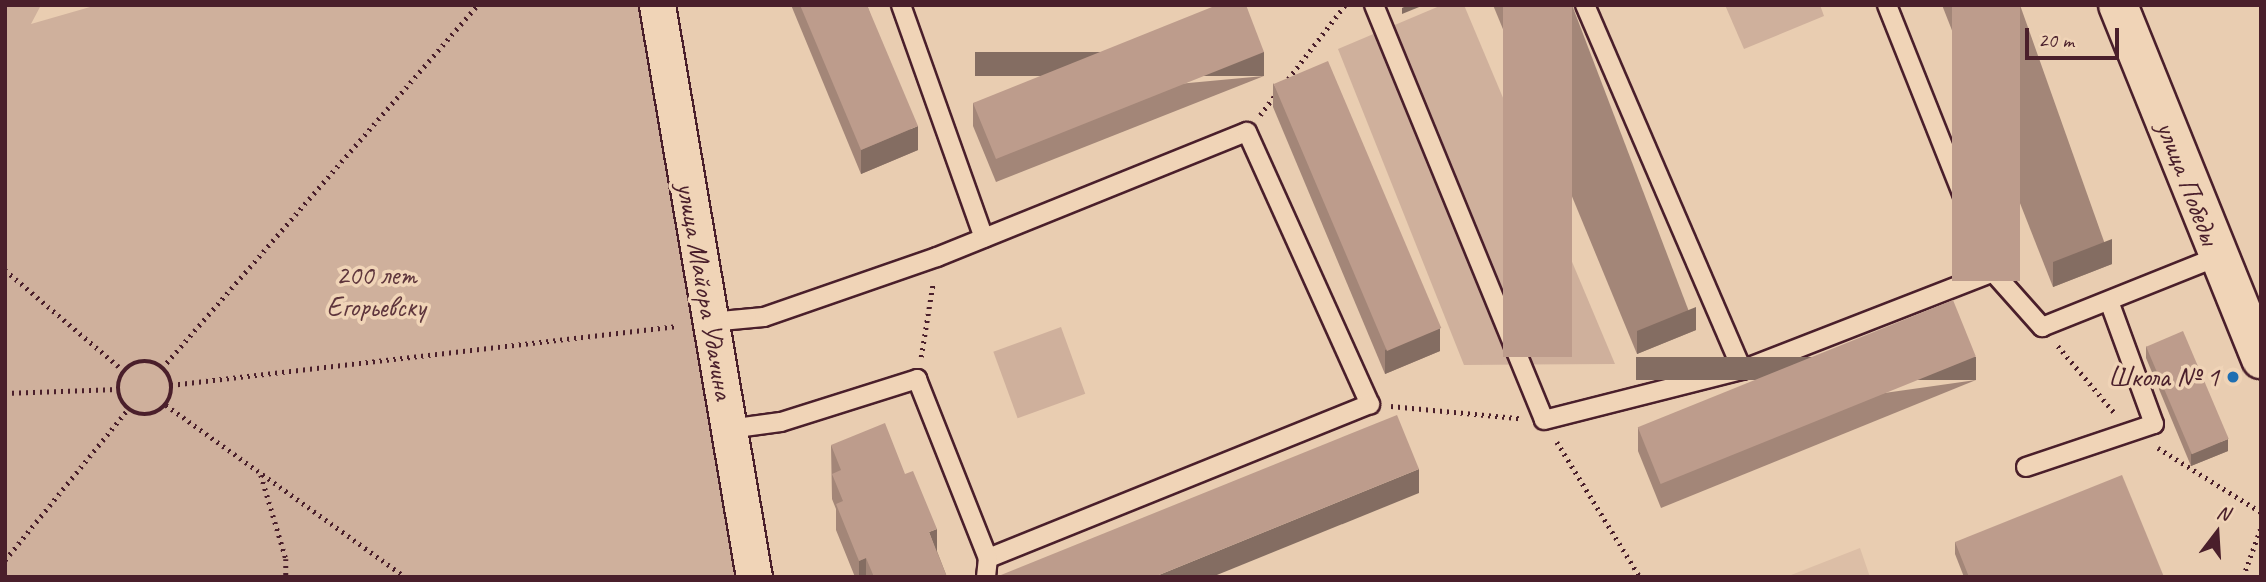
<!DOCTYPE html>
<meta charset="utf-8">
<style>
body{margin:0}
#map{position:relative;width:2266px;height:582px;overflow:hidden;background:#e9cdb1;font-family:Caveat,sans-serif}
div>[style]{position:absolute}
.built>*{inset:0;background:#dcbea6}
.green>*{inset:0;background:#cfb09c;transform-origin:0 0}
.path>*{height:4.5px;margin-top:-2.25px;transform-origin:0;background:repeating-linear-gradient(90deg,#4a1f2b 0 2px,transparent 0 7px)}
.path>.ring{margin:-2.25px;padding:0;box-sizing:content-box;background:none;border:4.5px solid #4a1f2b;border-radius:50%}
.roads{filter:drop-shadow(2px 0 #4a1f2b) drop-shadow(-2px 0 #4a1f2b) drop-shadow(0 2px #4a1f2b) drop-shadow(0 -2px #4a1f2b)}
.lane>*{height:18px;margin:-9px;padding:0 9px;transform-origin:9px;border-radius:9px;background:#f0d4b7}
.street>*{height:35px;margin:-17.5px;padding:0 17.5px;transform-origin:17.5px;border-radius:17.5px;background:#f0d4b7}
.secondary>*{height:38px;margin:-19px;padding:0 19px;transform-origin:19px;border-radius:19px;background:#f0d4b7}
.wall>*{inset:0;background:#a38678}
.shaded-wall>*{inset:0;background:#846d62;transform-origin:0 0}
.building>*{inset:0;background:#bd9c8c;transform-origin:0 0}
.dots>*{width:19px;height:19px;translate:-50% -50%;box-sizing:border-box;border:4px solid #f0d4b7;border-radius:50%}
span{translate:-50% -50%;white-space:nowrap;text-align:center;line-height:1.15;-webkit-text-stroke:7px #f0d4b7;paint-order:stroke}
.street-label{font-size:28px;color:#4a1f2b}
.park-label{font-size:28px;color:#5e353c}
.poi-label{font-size:28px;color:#4a1f2b}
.right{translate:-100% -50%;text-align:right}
.frame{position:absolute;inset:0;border:7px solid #4a1f2b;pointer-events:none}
.north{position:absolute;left:2182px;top:498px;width:70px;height:70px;-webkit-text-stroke:5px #f0d4b7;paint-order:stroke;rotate:17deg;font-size:19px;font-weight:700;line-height:28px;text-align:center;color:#4a1f2b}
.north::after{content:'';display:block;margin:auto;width:24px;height:32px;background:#4a1f2b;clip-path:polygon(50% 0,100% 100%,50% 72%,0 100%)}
.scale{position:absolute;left:2025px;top:28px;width:94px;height:32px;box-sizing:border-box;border:4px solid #4a1f2b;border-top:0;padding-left:9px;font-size:21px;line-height:24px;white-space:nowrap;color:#4a1f2b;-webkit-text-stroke:5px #f0d4b7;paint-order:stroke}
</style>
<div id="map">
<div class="built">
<i style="clip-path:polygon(1860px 548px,1870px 577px,1786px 577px)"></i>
</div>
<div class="green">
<i style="clip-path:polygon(5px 5px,41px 5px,31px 24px,97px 5px,646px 5px,747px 577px,5px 577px)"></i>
<i style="clip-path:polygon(1442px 5px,1464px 5px,1615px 364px,1464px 365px,1338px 49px)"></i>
<i style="clip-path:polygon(1725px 5px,1820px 5px,1824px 16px,1744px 49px)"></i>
<i style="left:1061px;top:327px;width:71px;height:72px;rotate:70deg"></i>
</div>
<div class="path">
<i style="left:1288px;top:79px;width:93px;rotate:-52.4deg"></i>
<i style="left:1260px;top:115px;width:26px;rotate:-53deg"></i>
<i style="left:5px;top:270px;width:156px;rotate:40.3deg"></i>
<i style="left:2058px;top:346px;width:87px;rotate:49.7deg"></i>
<i style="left:921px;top:357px;width:75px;rotate:-80.8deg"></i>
<i class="ring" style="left:118px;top:361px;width:49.5px;height:49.5px"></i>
<i style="left:162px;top:368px;width:481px;rotate:-49deg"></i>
<i style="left:171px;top:385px;width:510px;rotate:-6.64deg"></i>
<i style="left:5px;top:393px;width:113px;rotate:-2deg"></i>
<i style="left:166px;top:405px;width:294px;rotate:35.7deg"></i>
<i style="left:1391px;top:406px;width:129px;rotate:5.4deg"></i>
<i style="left:1557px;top:442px;width:158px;rotate:58.4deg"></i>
<i style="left:2158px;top:448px;width:121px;rotate:31.9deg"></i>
<i style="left:261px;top:475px;width:88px;rotate:73.4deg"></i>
<i style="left:286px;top:559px;width:18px;rotate:90deg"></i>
<i style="left:5px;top:560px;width:195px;rotate:-50.8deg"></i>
<i style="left:2243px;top:577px;width:53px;rotate:-70.2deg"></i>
</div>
<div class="roads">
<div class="lane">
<i style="left:901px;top:5px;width:247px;rotate:70.4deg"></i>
<i style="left:1374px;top:5px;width:448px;rotate:67.7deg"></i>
<i style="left:1544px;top:420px;width:204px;rotate:-14.2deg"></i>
<i style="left:1742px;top:370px;width:269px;rotate:-21.3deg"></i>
<i style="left:1993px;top:272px;width:74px;rotate:48.3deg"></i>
<i style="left:2042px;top:327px;width:188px;rotate:-21.8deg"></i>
<i style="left:1585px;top:5px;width:397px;rotate:66.7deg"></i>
<i style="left:1887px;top:5px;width:287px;rotate:68.3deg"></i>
<i style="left:710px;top:322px;width:54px;rotate:-5.3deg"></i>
<i style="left:764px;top:317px;width:183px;rotate:-19.1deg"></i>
<i style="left:937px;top:257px;width:334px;rotate:-22deg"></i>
<i style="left:1247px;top:132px;width:299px;rotate:65.7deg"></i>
<i style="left:1370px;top:404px;width:412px;rotate:158deg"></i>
<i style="left:729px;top:429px;width:52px;rotate:-7.7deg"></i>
<i style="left:781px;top:422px;width:143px;rotate:-17.5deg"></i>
<i style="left:917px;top:379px;width:193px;rotate:68.4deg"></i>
<i style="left:988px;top:558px;width:19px;rotate:96deg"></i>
<i style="left:2026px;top:467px;width:135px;rotate:-18.6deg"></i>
<i style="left:2154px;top:424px;width:131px;rotate:-110.1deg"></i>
</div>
<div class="street">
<i style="left:657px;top:5px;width:580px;rotate:80.38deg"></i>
</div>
<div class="secondary">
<i style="left:2118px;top:5px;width:382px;rotate:68deg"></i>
</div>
</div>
<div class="wall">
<i style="clip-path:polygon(791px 5px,867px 5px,918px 150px,861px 174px)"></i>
<i style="clip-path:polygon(1493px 5px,1572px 5px,1696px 330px,1637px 354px)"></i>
<i style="clip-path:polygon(1942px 5px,2020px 5px,2112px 264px,2053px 287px)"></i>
<i style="clip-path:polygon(1264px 76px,996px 182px,973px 126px,973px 103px)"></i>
<i style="clip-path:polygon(1273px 83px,1440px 351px,1385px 374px,1273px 107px)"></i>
<i style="clip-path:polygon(2146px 346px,2228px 451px,2191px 466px,2146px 358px)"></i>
<i style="clip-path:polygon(1976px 380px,1661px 508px,1638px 451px,1638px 428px)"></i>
<i style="clip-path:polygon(831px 445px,937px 551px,947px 577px,855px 577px,836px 530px,836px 509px,832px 499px)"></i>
<i style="clip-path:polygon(1955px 542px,2164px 577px,1964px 577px,1955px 554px)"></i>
</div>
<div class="shaded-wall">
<i style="clip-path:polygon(1408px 5px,1424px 5px,1402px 14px,1402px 8px)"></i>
<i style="left:1264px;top:52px;width:24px;height:289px;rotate:90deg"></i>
<i style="clip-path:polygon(918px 126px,918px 150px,861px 174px,861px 150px)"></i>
<i style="clip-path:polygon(2112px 239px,2112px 264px,2053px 287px,2053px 262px)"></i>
<i style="clip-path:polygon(1696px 307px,1696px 330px,1637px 354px,1637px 331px)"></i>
<i style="clip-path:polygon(1440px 328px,1440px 351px,1385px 374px,1385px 350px)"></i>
<i style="left:1976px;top:357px;width:23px;height:340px;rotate:90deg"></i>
<i style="clip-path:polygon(2228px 439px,2228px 451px,2191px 466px,2191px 454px)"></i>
<i style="clip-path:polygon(1419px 469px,1419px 493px,1212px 577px,1154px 577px)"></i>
<i style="clip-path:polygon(937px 529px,937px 554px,929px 532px)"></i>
<i style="clip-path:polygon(866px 558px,866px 577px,859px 577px,859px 561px)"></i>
</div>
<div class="building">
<i style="clip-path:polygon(800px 5px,867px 5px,918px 126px,861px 150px)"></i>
<i style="clip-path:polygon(1217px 5px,1246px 5px,1264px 52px,996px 159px,973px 103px)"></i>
<i style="left:1503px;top:5px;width:69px;height:352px"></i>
<i style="left:1952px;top:5px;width:68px;height:276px"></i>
<i style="left:1328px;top:61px;width:290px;height:59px;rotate:67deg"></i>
<i style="left:1953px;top:300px;width:61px;height:340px;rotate:68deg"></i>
<i style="left:2183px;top:331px;width:117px;height:40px;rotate:67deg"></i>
<i style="clip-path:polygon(1397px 415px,1419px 469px,1154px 577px,996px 577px)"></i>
<i style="clip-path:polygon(885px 423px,905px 474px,913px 471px,937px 529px,929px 532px,947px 577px,874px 577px,866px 558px,859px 561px,836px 504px,843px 501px,832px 474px,841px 470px,831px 445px)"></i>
<i style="clip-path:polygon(2122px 475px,2164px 577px,1969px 577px,1955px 542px)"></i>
</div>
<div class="dots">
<i style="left:2233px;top:377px;background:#1f6fb2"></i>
</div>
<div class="street-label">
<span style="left:2188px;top:183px;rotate:69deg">улица Победы</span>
<span style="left:705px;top:291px;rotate:80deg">улица Майора Удачина</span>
</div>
<div class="park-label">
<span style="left:376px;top:291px">200 лет<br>Егорьевску</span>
</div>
<div class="poi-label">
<span class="right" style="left:2219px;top:377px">Школа № 1</span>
</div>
<div class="frame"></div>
<div class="north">N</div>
<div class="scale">20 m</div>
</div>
